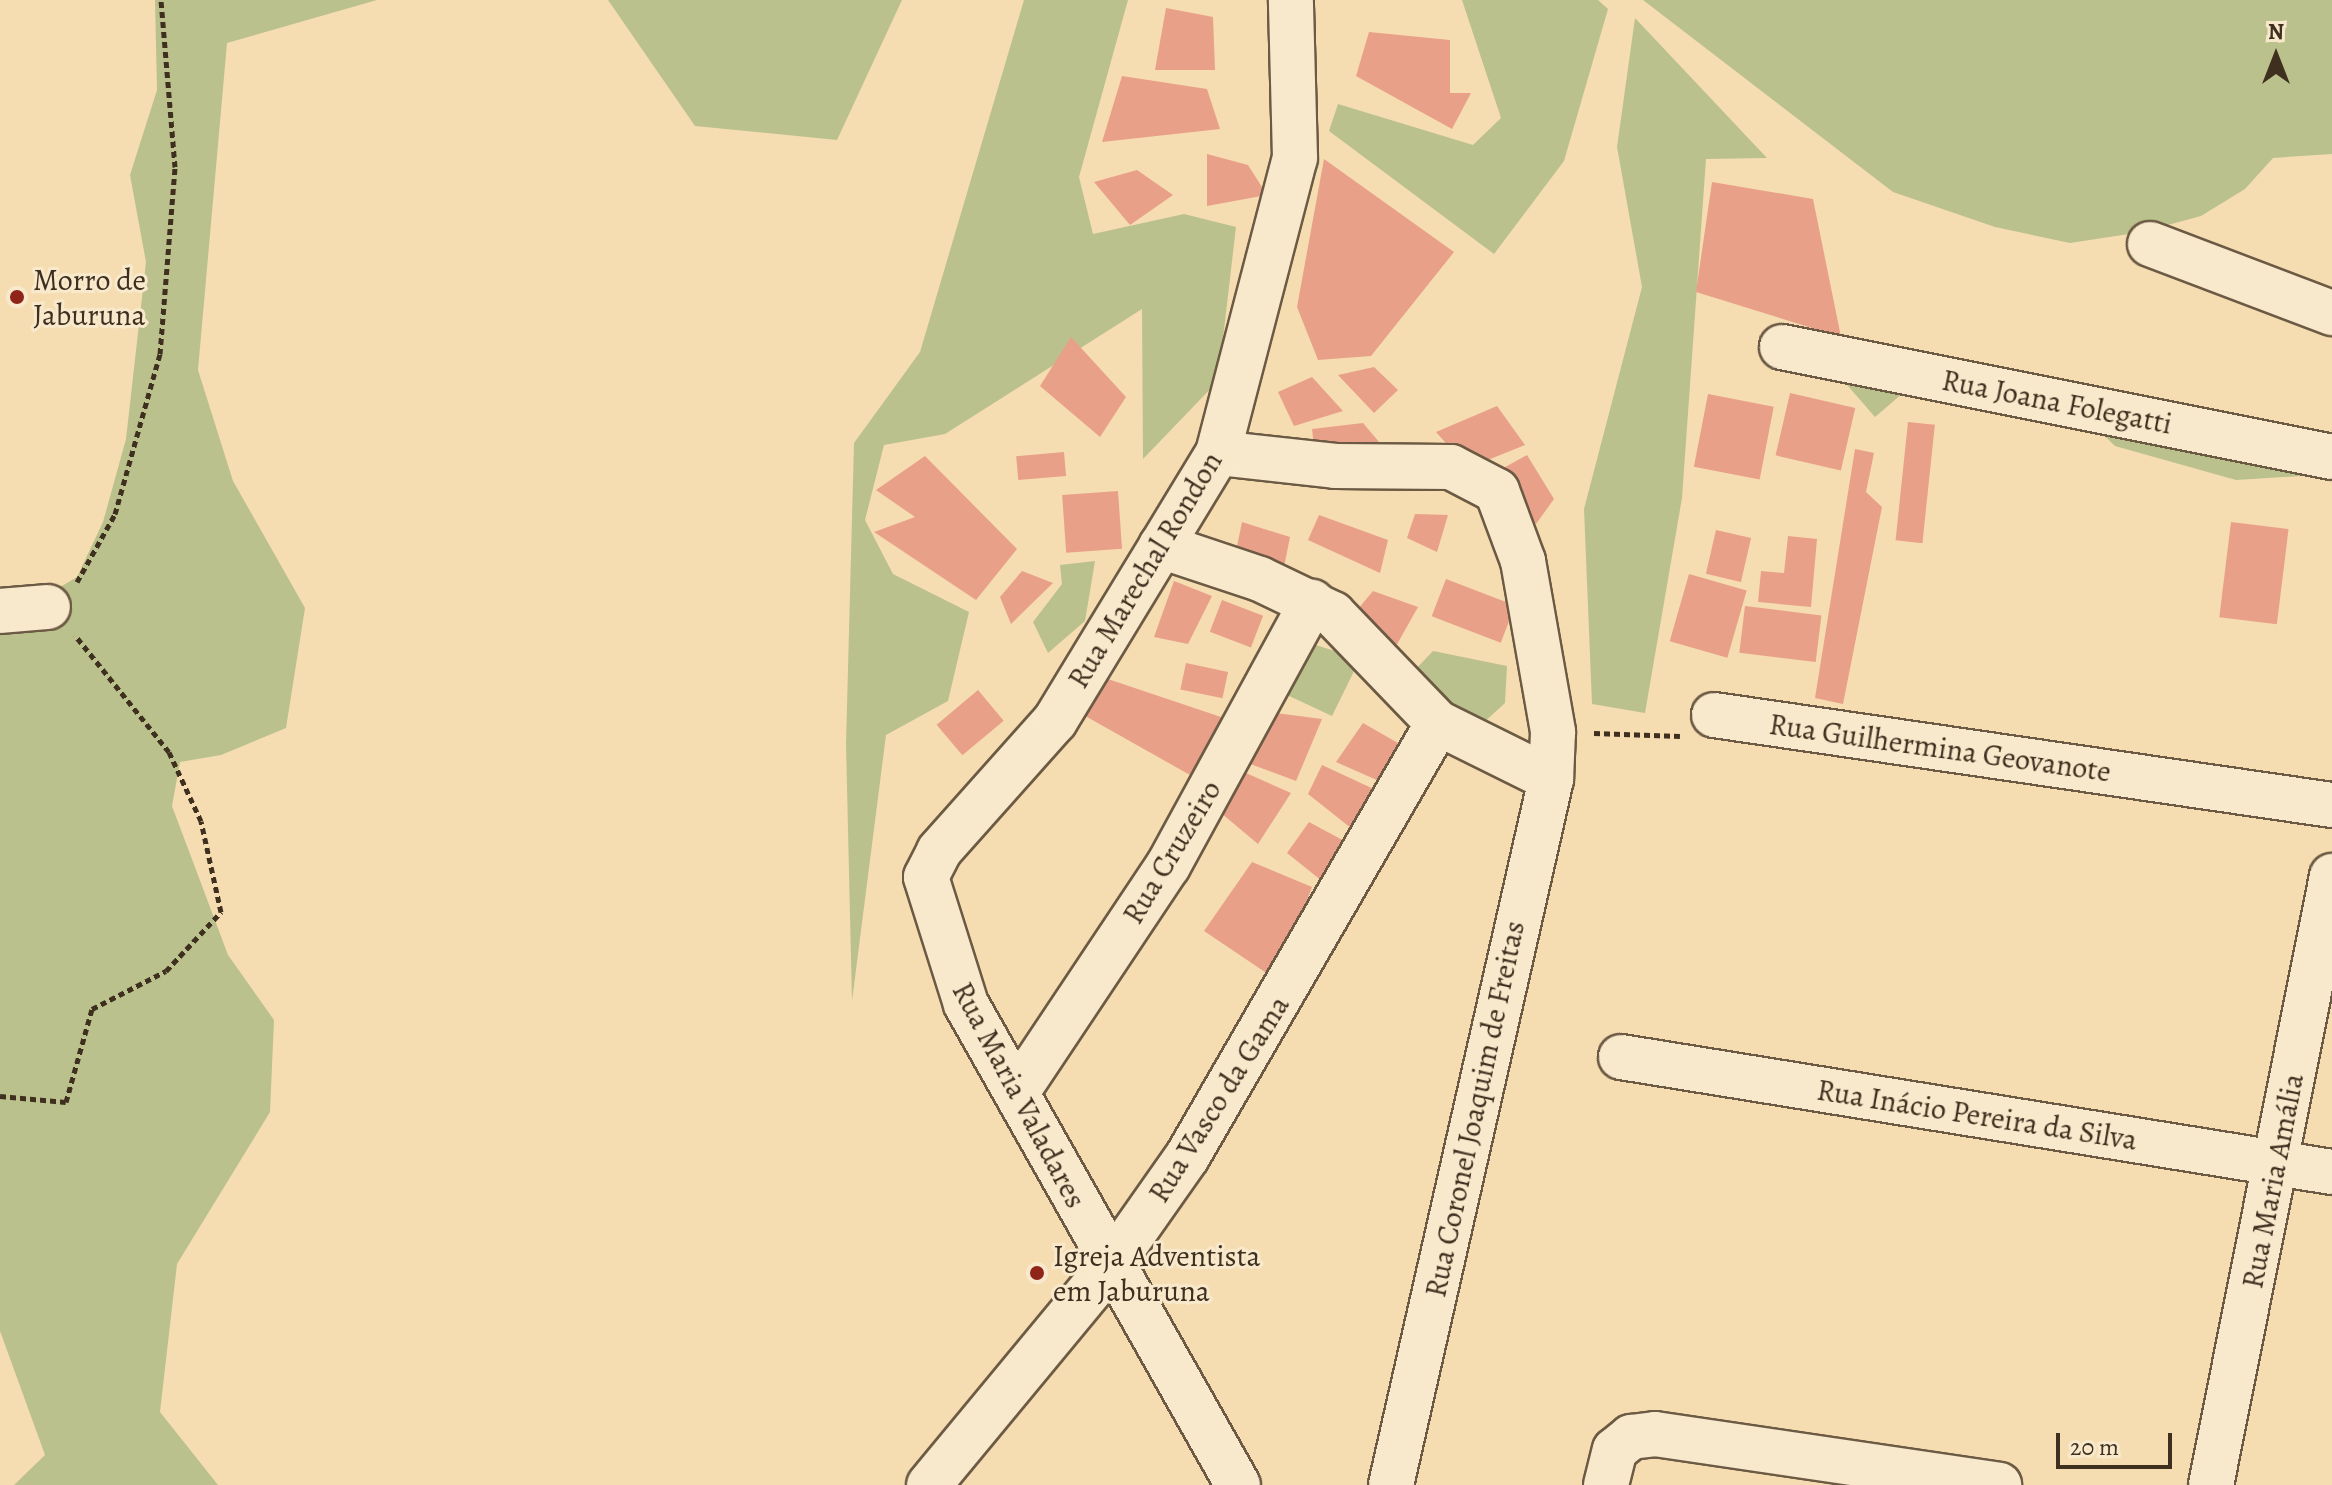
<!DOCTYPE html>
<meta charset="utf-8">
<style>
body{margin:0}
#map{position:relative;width:2332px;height:1485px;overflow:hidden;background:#f5ddb1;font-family:Alegreya,serif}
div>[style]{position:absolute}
.green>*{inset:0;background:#bbc18c}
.building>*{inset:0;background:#e9a088;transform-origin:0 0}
.path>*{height:5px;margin-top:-2.5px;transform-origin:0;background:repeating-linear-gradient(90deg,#3e2f1f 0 6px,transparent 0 10px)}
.roads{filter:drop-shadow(2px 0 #6c5a44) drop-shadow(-2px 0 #6c5a44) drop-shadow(0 2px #6c5a44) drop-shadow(0 -2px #6c5a44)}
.minor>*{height:44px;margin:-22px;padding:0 22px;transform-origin:22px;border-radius:22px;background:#f8e9cc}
.dots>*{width:22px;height:22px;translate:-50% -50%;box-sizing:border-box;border:4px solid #f8e9cc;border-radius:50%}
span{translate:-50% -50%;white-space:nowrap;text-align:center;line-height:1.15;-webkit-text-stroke:6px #f8e9cc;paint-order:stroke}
.poi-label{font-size:30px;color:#3e2f1f}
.left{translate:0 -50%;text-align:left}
.street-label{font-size:30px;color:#3e2f1f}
.north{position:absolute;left:2236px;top:16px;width:80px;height:80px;-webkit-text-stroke:6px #f8e9cc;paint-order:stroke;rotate:0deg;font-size:22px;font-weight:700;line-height:32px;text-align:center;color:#3e2f1f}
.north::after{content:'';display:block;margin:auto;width:28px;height:36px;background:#3e2f1f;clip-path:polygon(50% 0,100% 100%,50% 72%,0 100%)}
.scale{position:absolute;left:2056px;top:1433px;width:116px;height:36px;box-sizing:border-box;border:4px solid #3e2f1f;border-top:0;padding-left:10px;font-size:24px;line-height:28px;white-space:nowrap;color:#3e2f1f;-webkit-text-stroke:6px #f8e9cc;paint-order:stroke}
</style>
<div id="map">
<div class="green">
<i style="clip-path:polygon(155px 0,377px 0,227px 43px,198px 370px,233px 481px,305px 608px,286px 728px,221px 755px,180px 762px,172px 806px,228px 955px,274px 1020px,270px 1112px,177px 1264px,160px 1412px,218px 1485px,14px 1485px,45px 1455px,0 1331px,0 598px,55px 590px,77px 577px,103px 522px,126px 439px,146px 262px,130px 175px,157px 90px)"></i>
<i style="clip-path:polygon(608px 0,902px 0,837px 140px,695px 126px)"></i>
<i style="clip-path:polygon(1024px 0,1128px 0,1079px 177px,1093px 234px,1184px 214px,1236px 227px,1218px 381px,1143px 459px,1142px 309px,945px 434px,884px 445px,865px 520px,893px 574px,969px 612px,948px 701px,886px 735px,852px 1001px,846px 744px,854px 443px,920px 352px)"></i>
<i style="clip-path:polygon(1462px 0,1598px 0,1608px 9px,1564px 161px,1494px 254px,1329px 131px,1338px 104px,1473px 145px,1501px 118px)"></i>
<i style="clip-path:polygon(1643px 0,2332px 0,2332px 154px,2273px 158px,2245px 189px,2201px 216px,2142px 232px,2070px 243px,1995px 227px,1893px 192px)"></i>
<i style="clip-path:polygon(1635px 18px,1767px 158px,1706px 159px,1682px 498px,1645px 713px,1592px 704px,1584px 509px,1642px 287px,1617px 147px)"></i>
<i style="clip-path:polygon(1841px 378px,1910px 387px,1875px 417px)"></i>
<i style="clip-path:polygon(2088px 420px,2332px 474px,2236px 480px,2115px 446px)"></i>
<i style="clip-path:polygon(1095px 561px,1085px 621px,1048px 653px,1033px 622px,1062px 584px,1060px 565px)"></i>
<i style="clip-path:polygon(1303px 641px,1360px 659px,1332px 716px,1287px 695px)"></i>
<i style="clip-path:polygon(1433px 651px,1507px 666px,1505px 703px,1481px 725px,1412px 673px)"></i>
</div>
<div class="building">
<i style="clip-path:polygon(1166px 8px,1213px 17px,1215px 70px,1155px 70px)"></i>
<i style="clip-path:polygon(1369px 32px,1450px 40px,1450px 93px,1471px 93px,1452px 129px,1356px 76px)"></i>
<i style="clip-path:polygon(1122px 76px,1207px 89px,1220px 129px,1102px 142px)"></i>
<i style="clip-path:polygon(1207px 154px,1248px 165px,1267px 195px,1207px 206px)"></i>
<i style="clip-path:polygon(1324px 159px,1454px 252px,1371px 356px,1318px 360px,1297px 307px)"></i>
<i style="clip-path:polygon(1137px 170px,1173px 195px,1130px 225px,1094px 182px)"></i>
<i style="clip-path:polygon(1712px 182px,1813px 199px,1841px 337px,1696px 292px)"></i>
<i style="clip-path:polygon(1071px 337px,1126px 397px,1100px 437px,1040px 386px)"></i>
<i style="clip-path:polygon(1374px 367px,1398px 390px,1374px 413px,1338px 375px)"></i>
<i style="clip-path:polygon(1312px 377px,1343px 411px,1294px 426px,1278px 392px)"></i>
<i style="left:1790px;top:393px;width:67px;height:64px;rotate:13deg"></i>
<i style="left:1708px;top:394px;width:67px;height:74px;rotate:11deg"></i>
<i style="clip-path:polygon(1497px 406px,1525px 445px,1468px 468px,1436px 432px)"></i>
<i style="left:1908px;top:422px;width:27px;height:119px;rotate:6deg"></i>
<i style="clip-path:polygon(1363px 423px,1391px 456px,1316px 464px,1312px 429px)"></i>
<i style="clip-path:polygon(1855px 449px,1874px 453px,1866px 492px,1882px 507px,1843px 704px,1815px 698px)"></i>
<i style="left:1064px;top:452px;width:24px;height:48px;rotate:85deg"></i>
<i style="clip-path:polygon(1527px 455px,1554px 499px,1536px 524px,1498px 471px)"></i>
<i style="clip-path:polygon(925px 456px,1017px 549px,976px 600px,874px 532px,915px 517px,876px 490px)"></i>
<i style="left:1118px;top:491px;width:58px;height:56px;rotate:86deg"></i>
<i style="clip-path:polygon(1415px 514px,1448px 515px,1437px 552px,1407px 538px)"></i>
<i style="clip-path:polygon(1319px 515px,1388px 540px,1380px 573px,1308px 540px)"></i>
<i style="clip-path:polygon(1242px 522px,1290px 537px,1284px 567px,1235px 556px)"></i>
<i style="left:2231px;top:522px;width:58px;height:96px;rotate:7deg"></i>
<i style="left:1716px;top:530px;width:36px;height:45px;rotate:13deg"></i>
<i style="clip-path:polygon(1788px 536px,1817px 539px,1811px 607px,1758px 602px,1761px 571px,1784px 573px)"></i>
<i style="clip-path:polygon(1022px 571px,1053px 583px,1011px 624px,1000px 597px)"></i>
<i style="left:1689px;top:574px;width:60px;height:70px;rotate:16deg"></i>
<i style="left:1446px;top:579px;width:74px;height:40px;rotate:21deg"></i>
<i style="clip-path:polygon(1174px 581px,1212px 596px,1188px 644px,1154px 637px)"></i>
<i style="clip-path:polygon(1373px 591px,1418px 607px,1391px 655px,1353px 615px)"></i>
<i style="left:1222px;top:600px;width:44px;height:34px;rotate:21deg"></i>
<i style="left:1745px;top:606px;width:77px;height:47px;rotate:7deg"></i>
<i style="left:1186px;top:663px;width:43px;height:27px;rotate:12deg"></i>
<i style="clip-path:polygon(1096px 675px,1227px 719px,1190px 775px,1080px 713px)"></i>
<i style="left:978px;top:690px;width:40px;height:54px;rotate:50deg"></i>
<i style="clip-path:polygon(1269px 712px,1322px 719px,1296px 781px,1245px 762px)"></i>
<i style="clip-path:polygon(1363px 723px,1398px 743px,1379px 781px,1336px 762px)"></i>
<i style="clip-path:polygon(1322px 765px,1378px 791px,1356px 832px,1308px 794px)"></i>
<i style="clip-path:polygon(1246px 773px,1291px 793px,1258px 844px,1221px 813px)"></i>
<i style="clip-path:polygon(1309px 822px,1348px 843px,1327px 885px,1287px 853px)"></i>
<i style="clip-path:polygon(1252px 862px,1312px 887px,1277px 980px,1204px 931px)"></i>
</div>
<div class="path">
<i style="left:77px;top:582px;width:78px;rotate:-60.8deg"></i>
<i style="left:115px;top:514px;width:166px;rotate:-74.3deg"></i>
<i style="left:160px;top:354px;width:188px;rotate:-85.4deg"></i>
<i style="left:175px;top:167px;width:168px;rotate:-94.8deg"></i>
<i style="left:1594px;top:733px;width:86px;rotate:2deg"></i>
<i style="left:0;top:1096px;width:66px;rotate:5.2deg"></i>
<i style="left:66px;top:1102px;width:97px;rotate:-74.4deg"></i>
<i style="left:92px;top:1009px;width:83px;rotate:-27.2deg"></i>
<i style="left:166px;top:971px;width:81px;rotate:-47deg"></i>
<i style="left:221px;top:912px;width:93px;rotate:-102.4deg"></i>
<i style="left:201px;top:821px;width:76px;rotate:-114.9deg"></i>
<i style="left:169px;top:752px;width:150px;rotate:-128.8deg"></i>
</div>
<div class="roads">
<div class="minor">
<i style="left:2150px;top:244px;width:195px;rotate:20.8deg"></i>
<i style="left:1782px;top:347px;width:561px;rotate:11.31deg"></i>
<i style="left:1218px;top:453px;width:118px;rotate:6.3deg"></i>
<i style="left:1335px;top:466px;width:116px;rotate:0.5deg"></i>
<i style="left:1451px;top:467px;width:52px;rotate:27.6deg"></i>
<i style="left:1497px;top:491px;width:75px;rotate:69.6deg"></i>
<i style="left:1523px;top:561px;width:174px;rotate:80deg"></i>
<i style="left:1553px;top:732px;width:47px;rotate:92.4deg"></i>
<i style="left:1551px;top:779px;width:724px;rotate:102.77deg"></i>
<i style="left:1161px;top:546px;width:104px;rotate:18.4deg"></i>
<i style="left:1260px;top:579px;width:81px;rotate:25.6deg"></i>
<i style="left:1333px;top:614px;width:151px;rotate:46.1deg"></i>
<i style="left:1438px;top:723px;width:126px;rotate:26.4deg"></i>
<i style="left:0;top:611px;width:48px;rotate:-4.8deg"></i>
<i style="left:1714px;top:715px;width:625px;rotate:8.29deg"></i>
<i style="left:1621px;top:1057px;width:720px;rotate:9.19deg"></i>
<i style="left:1017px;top:1092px;width:272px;rotate:-56.3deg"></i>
<i style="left:1168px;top:866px;width:301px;rotate:-61.4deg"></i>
<i style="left:929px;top:1485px;width:286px;rotate:-50.4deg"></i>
<i style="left:1111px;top:1265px;width:132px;rotate:-54.9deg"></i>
<i style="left:1187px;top:1157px;width:501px;rotate:-59.96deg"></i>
<i style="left:1238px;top:1485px;width:553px;rotate:-119.49deg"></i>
<i style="left:966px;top:1004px;width:133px;rotate:-107.5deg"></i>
<i style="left:926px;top:877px;width:29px;rotate:-63deg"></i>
<i style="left:939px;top:851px;width:174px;rotate:-48.3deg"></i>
<i style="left:1055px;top:721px;width:314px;rotate:-58.7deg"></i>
<i style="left:1218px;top:453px;width:305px;rotate:-75.4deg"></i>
<i style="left:1295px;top:158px;width:158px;rotate:-91.5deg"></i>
<i style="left:1606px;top:1485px;width:36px;rotate:-76deg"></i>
<i style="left:1615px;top:1450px;width:21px;rotate:-39deg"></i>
<i style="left:1631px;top:1437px;width:24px;rotate:-7deg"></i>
<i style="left:1655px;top:1434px;width:348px;rotate:8.4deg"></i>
<i style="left:2211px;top:1485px;width:621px;rotate:-78.76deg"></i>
</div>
</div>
<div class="dots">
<i style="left:17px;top:297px;background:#8f2418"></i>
<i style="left:1037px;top:1273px;background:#8f2418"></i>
</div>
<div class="poi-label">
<span class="left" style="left:33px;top:297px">Morro de<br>Jaburuna</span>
<span class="left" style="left:1053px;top:1273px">Igreja Adventista<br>em Jaburuna</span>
</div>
<div class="street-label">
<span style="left:2057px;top:402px;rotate:11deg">Rua Joana Folegatti</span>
<span style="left:1145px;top:570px;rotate:-59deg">Rua Marechal Rondon</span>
<span style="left:1940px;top:748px;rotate:8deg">Rua Guilhermina Geovanote</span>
<span style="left:1172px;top:852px;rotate:-59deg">Rua Cruzeiro</span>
<span style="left:1019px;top:1095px;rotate:62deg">Rua Maria Valadares</span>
<span style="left:1219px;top:1099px;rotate:-58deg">Rua Vasco da Gama</span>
<span style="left:1475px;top:1109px;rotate:-78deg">Rua Coronel Joaquim de Freitas</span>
<span style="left:1977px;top:1115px;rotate:9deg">Rua Inácio Pereira da Silva</span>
<span style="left:2273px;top:1181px;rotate:-79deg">Rua Maria Amália</span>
</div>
<div class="north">N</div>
<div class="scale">20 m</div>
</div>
